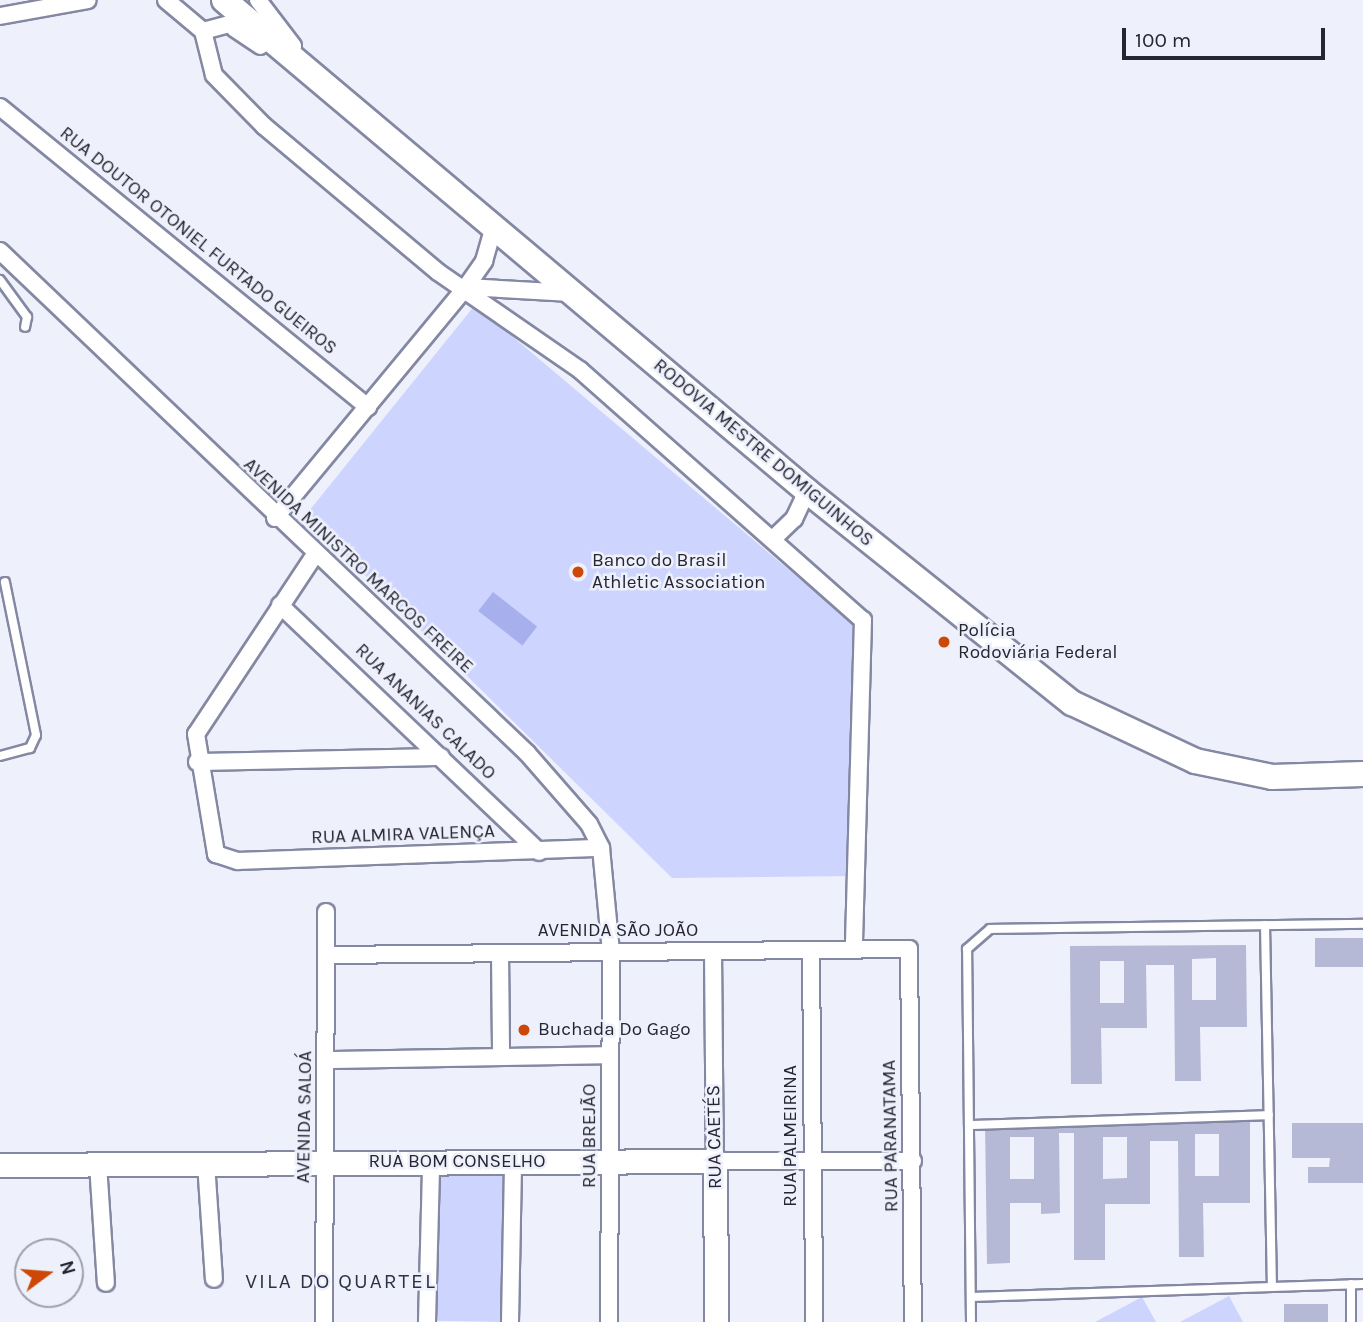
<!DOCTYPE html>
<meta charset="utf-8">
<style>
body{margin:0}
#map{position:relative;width:1363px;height:1322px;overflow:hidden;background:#eef0fc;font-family:Karla,sans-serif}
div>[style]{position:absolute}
.green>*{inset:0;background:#cdd4fe;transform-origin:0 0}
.water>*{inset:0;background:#a7b0ec;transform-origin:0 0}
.building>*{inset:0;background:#b5b9d5;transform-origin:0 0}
.roads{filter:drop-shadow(2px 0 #8488a2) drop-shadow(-2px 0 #8488a2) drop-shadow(0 2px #8488a2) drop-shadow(0 -2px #8488a2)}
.lane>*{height:8px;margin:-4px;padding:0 4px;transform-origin:4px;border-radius:4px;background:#fff}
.street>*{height:16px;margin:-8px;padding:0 8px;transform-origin:8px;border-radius:8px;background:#fff}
.secondary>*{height:23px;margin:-11.5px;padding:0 11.5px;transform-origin:11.5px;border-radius:11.5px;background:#fff}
.primary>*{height:24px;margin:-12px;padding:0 12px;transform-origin:12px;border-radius:12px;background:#fff}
.dots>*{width:19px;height:19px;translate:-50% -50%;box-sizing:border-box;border:4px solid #eef0fc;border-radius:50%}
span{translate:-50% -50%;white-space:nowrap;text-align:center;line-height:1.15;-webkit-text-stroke:5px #eef0fc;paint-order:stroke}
.street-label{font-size:19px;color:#252631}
.poi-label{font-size:19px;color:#252631}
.left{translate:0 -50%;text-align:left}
.neighbourhood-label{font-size:21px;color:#2f3247;letter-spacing:2px}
.north{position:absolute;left:14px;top:1238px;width:70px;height:70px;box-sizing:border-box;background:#eef0fc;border:2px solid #9e9fab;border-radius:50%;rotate:74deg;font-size:19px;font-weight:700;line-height:28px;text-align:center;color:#252631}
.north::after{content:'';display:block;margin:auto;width:24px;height:32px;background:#cd4706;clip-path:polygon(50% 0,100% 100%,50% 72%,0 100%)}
.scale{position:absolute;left:1122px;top:28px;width:203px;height:32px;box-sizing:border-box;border:4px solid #252631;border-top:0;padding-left:9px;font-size:21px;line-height:24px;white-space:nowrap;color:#252631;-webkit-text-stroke:5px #eef0fc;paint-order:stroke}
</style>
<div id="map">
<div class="green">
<i style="clip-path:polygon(475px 305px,859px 629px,852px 876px,672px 878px,305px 516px)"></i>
<i style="left:508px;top:1168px;width:154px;height:71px;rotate:91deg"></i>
<i style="clip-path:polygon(1229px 1296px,1243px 1322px,1180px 1322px)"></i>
<i style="clip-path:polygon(1142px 1297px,1156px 1322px,1095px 1322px)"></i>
</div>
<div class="water">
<i style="left:493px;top:592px;width:56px;height:24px;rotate:38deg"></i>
</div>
<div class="building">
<i style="left:1315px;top:938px;width:48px;height:29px"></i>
<i style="clip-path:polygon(evenodd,1246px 945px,1247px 1027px,1200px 1027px,1201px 1081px,1175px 1081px,1174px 965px,1146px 965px,1147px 1028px,1101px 1028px,1102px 1084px,1071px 1084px,1070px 946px,1246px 945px,1216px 958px,1216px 1000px,1192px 1000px,1192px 959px,1216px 958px,1246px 945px,1100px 961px,1124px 961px,1124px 1003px,1100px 1003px,1100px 961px)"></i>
<i style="clip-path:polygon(evenodd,1250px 1121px,1250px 1203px,1203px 1203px,1204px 1257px,1179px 1257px,1178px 1141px,1150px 1141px,1150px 1204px,1105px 1204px,1105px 1260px,1074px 1260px,1074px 1133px,1059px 1133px,1060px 1213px,1041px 1214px,1041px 1203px,1010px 1203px,1010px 1263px,987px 1264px,985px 1123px,1250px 1121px,1195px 1134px,1219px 1134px,1219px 1176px,1195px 1176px,1195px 1134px,1250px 1121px,1010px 1137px,1034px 1137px,1034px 1179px,1010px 1179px,1010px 1137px,1250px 1121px,1103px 1137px,1127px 1137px,1127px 1178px,1103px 1179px,1103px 1137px)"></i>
<i style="clip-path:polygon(1292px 1123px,1363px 1123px,1363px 1183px,1308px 1183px,1308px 1167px,1329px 1167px,1330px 1158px,1292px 1158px)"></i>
<i style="left:1284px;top:1304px;width:44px;height:18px"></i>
</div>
<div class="roads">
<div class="lane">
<i style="left:0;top:280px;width:46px;rotate:53.9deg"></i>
<i style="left:27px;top:317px;width:10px;rotate:101deg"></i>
<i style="left:0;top:756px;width:31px;rotate:-15deg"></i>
<i style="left:30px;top:748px;width:14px;rotate:-65deg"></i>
<i style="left:36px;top:735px;width:156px;rotate:-101.5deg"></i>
<i style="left:1265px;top:925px;width:362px;rotate:88.9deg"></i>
<i style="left:969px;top:1125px;width:300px;rotate:-1.9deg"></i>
<i style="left:1351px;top:1284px;width:38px;rotate:90deg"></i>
<i style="left:971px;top:1297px;width:392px;rotate:-1.9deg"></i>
<i style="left:971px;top:1322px;width:373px;rotate:-90.6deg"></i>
<i style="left:967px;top:949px;width:30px;rotate:-41deg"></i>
<i style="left:990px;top:929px;width:373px;rotate:-0.8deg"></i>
</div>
<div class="street">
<i style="left:166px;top:0;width:48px;rotate:40deg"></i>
<i style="left:203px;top:31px;width:38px;rotate:-15deg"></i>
<i style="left:258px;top:0;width:58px;rotate:52.7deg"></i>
<i style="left:0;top:16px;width:89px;rotate:-10.3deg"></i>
<i style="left:234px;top:28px;width:32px;rotate:34deg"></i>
<i style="left:203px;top:31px;width:45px;rotate:76deg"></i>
<i style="left:214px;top:75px;width:71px;rotate:45.6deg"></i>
<i style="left:264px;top:126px;width:227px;rotate:40deg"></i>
<i style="left:438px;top:272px;width:173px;rotate:34.6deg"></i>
<i style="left:580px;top:370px;width:378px;rotate:41.5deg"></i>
<i style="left:863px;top:620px;width:329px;rotate:91.6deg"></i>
<i style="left:0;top:107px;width:475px;rotate:39.2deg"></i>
<i style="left:0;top:251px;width:728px;rotate:43.61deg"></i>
<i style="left:527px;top:753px;width:94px;rotate:48.9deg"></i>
<i style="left:589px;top:824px;width:27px;rotate:63deg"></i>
<i style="left:601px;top:848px;width:103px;rotate:84.5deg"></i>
<i style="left:611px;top:951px;width:371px;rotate:90.3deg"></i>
<i style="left:466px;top:287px;width:105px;rotate:3.3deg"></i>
<i style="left:275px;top:518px;width:300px;rotate:-50.4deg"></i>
<i style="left:466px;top:287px;width:32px;rotate:-55deg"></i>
<i style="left:484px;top:261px;width:35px;rotate:-74deg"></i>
<i style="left:774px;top:538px;width:28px;rotate:-44deg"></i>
<i style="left:794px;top:519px;width:31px;rotate:-65deg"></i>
<i style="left:316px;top:553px;width:217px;rotate:123.5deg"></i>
<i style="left:196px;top:734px;width:122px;rotate:80.5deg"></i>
<i style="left:216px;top:854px;width:23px;rotate:18deg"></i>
<i style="left:238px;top:861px;width:363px;rotate:-2.1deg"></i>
<i style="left:280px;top:605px;width:358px;rotate:43.6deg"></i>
<i style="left:197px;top:762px;width:244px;rotate:-1.2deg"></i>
<i style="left:811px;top:950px;width:372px;rotate:89.5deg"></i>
<i style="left:713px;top:951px;width:210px;rotate:89.5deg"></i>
<i style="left:715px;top:1161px;width:198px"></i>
<i style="left:500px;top:953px;width:103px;rotate:89.4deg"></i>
<i style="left:328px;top:955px;width:581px;rotate:-0.59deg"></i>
<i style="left:909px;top:949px;width:373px;rotate:89.4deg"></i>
<i style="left:327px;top:1060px;width:283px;rotate:-1deg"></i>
<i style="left:206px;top:1163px;width:116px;rotate:86.1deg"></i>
<i style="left:98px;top:1164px;width:119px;rotate:86.2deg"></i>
<i style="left:324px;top:1322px;width:410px;rotate:-89.7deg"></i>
<i style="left:427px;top:1322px;width:158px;rotate:-88.5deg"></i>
<i style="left:510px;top:1322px;width:159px;rotate:-88.9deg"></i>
</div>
<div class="secondary">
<i style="left:0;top:1165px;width:715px;rotate:-0.32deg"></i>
<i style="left:715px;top:1161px;width:161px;rotate:89.6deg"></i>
</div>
<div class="primary">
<i style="left:224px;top:0;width:762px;rotate:40.1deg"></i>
<i style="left:807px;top:491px;width:339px;rotate:38.7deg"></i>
<i style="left:1072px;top:703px;width:136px;rotate:25.2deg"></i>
<i style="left:1195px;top:761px;width:79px;rotate:11.7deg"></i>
<i style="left:1272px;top:777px;width:91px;rotate:-1.9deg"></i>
</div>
</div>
<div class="dots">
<i style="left:578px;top:572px;background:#cd4706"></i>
<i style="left:944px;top:642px;background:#cd4706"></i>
<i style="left:524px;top:1030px;background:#cd4706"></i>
</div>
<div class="street-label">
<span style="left:198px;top:241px;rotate:39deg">RUA DOUTOR OTONIEL FURTADO GUEIROS</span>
<span style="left:763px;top:453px;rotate:40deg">RODOVIA MESTRE DOMIGUINHOS</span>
<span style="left:358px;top:566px;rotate:43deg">AVENIDA MINISTRO MARCOS FREIRE</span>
<span style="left:425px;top:712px;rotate:44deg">RUA ANANIAS CALADO</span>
<span style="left:403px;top:835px;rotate:-2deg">RUA ALMIRA VALENÇA</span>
<span style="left:618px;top:931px">AVENIDA SÃO JOÃO</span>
<span style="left:305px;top:1117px;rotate:-89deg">AVENIDA SALOÁ</span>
<span style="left:590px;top:1136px;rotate:-90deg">RUA BREJÃO</span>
<span style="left:791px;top:1136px;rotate:-90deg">RUA PALMEIRINA</span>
<span style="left:891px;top:1136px;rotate:-91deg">RUA PARANATAMA</span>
<span style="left:715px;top:1137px;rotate:-91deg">RUA CAETÉS</span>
<span style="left:457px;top:1162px">RUA BOM CONSELHO</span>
</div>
<div class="poi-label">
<span class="left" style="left:592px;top:572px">Banco do Brasil<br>Athletic Association</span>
<span class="left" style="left:958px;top:642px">Polícia<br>Rodoviária Federal</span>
<span class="left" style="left:538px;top:1030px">Buchada Do Gago</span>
</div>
<div class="neighbourhood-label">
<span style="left:341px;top:1281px">VILA DO QUARTEL</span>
</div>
<div class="north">N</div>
<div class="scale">100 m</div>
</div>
